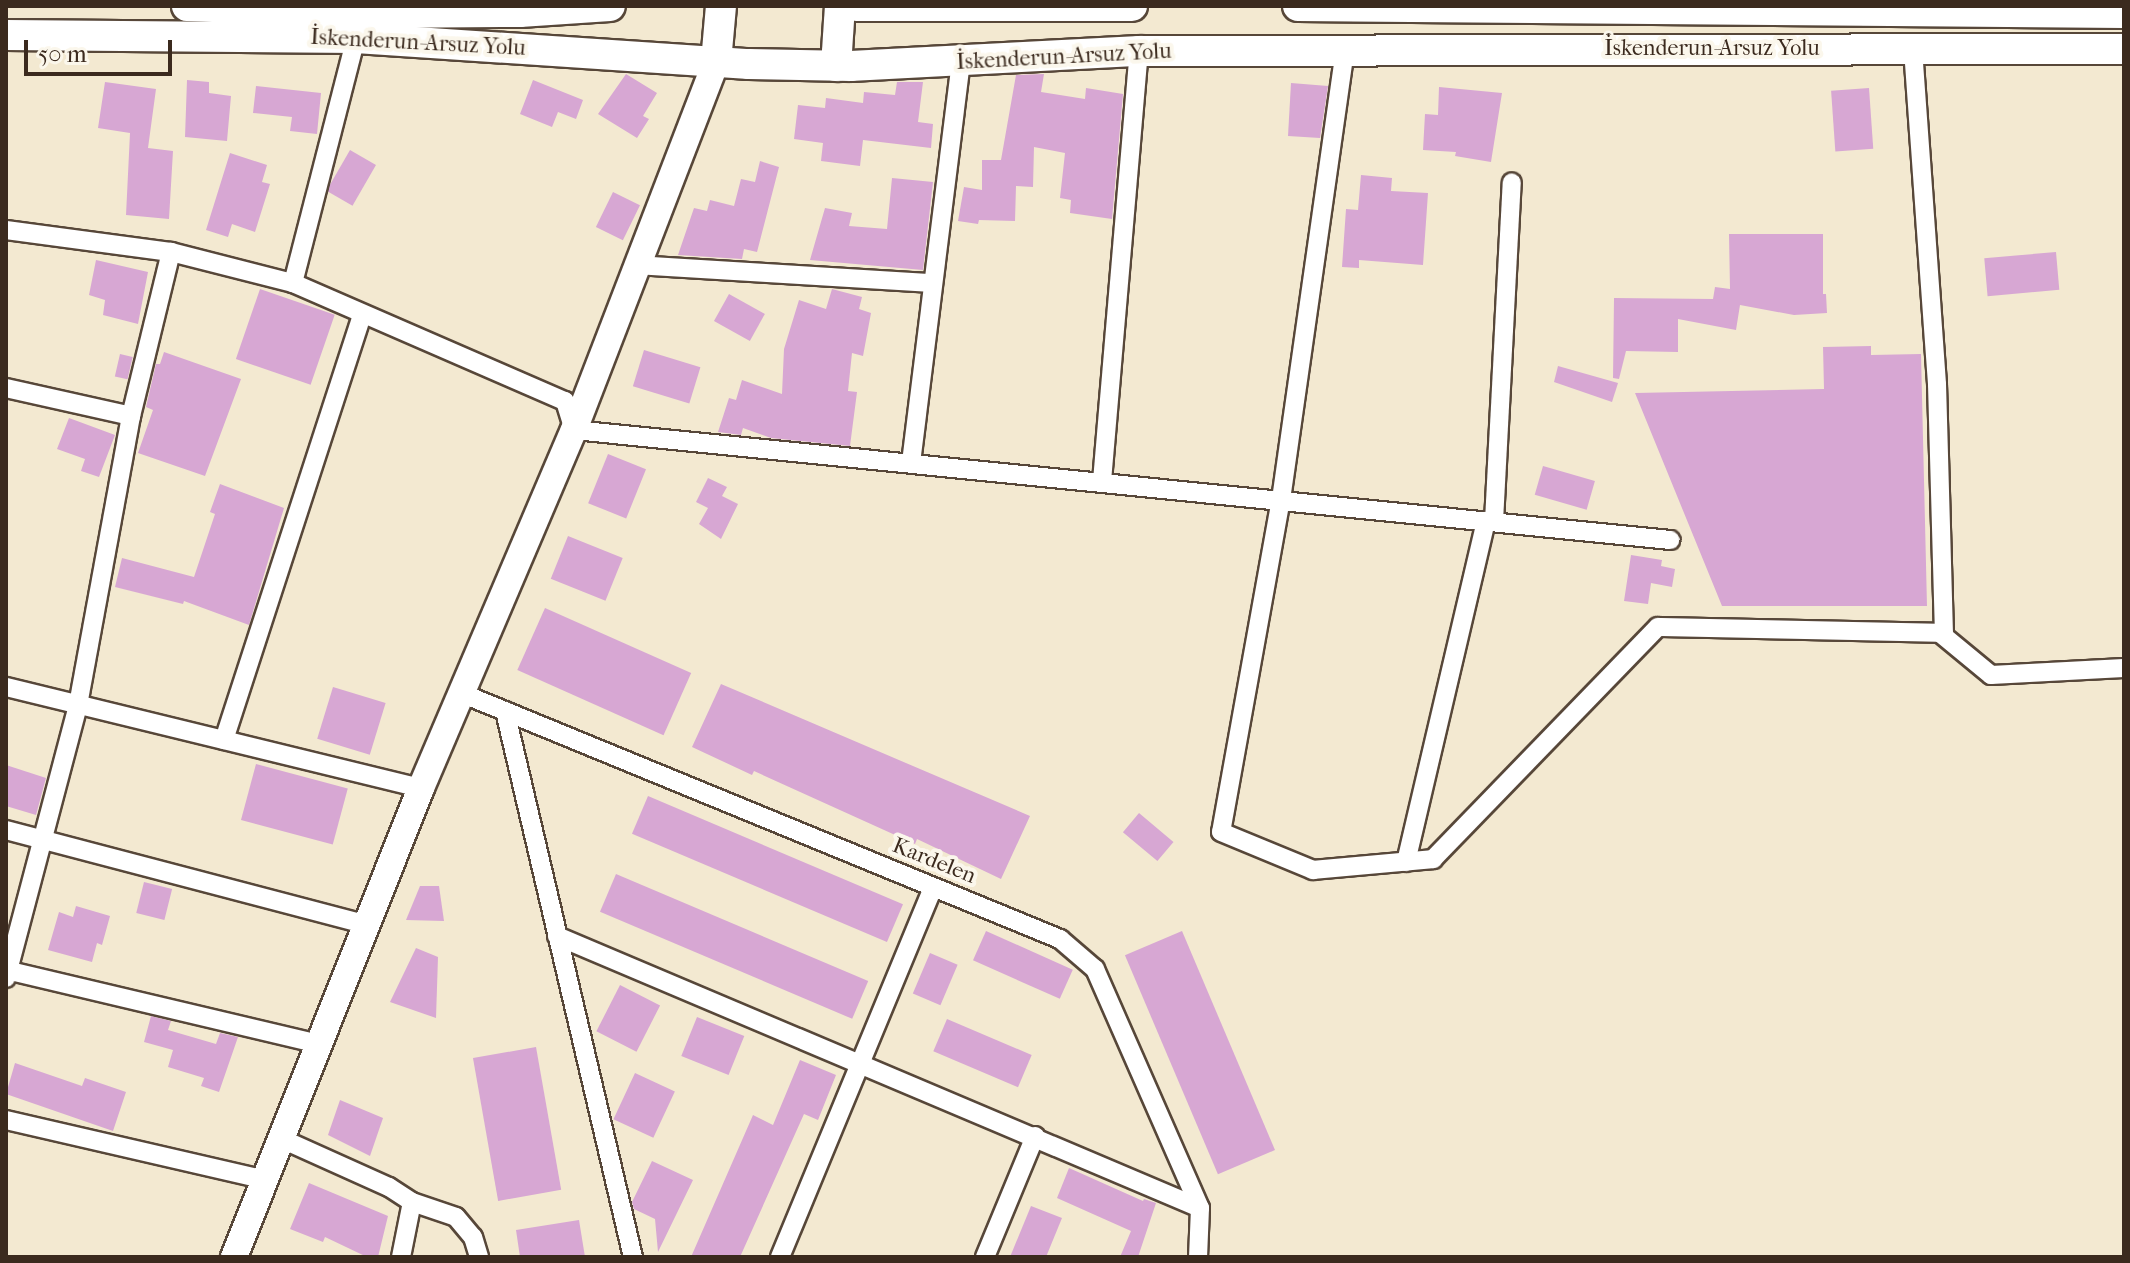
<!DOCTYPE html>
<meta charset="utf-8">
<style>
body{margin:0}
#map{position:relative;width:2130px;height:1263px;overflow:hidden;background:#f3e9d1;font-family:"IM FELL French Canon",serif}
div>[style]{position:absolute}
.building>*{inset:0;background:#d7a7d3;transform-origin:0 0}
.roads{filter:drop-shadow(2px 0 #574739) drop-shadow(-2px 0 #574739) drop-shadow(0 2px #574739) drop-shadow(0 -2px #574739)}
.street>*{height:18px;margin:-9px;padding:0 9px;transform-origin:9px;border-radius:9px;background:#fff}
.secondary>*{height:26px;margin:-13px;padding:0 13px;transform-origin:13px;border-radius:13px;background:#fff}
.primary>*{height:30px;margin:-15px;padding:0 15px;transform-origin:15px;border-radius:15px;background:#fff}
span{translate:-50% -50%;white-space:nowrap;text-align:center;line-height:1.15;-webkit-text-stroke:8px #fbf7ec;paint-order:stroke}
.street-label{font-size:22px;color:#3b2a1e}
.frame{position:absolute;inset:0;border:8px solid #3b2a1e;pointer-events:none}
.scale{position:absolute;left:24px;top:40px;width:148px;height:36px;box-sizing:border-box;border:4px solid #3b2a1e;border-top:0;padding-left:10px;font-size:24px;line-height:28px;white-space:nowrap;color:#3b2a1e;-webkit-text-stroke:6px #fbf7ec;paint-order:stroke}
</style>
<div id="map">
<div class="building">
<i style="clip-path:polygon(626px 74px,657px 93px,643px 116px,649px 119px,637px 138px,598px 114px)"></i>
<i style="clip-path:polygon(1044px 74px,1041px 92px,1085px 99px,1086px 88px,1123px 94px,1112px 219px,1070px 213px,1071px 200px,1060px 198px,1065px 153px,1034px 147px,1033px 187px,1016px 186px,1015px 221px,979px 220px,978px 224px,958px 221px,964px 187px,982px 190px,982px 160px,1001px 160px,1016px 75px)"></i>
<i style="clip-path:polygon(187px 80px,209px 82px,209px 93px,231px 96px,227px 141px,185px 137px)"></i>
<i style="clip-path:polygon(533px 80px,583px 100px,576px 119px,558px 112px,552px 127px,520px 114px)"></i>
<i style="clip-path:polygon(105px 82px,156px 89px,148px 148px,173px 151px,169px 219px,126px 215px,130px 133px,98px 128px)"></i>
<i style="clip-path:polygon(897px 82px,923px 82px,918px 122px,933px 124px,931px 148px,863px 140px,860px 166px,821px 161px,823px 143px,794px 139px,798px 105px,825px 108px,826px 98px,863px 103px,864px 92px,895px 95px)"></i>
<i style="clip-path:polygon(1291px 83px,1328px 86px,1320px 138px,1288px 136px)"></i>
<i style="clip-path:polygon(256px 86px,321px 93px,317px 134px,290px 131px,292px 117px,253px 113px)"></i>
<i style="clip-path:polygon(1439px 87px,1502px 93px,1491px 162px,1455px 156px,1456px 152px,1423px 150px,1425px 114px,1438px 115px)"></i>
<i style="left:1869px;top:88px;width:61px;height:38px;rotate:86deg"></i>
<i style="left:350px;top:150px;width:30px;height:47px;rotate:30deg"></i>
<i style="clip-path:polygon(230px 153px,267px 165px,262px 182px,270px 184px,255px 232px,232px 224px,228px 237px,206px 230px)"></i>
<i style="clip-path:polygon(760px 161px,779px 167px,757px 252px,744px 249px,742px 259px,678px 255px,694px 208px,707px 211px,710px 200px,734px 206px,741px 179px,755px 182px)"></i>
<i style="clip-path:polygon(1361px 175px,1392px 178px,1391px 191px,1428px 193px,1423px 265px,1359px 260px,1359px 268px,1342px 267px,1346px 209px,1358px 210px)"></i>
<i style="clip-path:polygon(892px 178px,933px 182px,923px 270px,810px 260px,825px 208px,852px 213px,849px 226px,887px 229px)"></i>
<i style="left:613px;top:192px;width:30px;height:39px;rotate:26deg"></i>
<i style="clip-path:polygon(1729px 234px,1823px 234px,1823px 294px,1826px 294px,1827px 313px,1794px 315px,1740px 305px,1736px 330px,1678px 319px,1678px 352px,1626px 351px,1619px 379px,1613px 378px,1614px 298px,1713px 299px,1715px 287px,1730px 289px)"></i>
<i style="left:2056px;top:252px;width:38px;height:72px;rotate:85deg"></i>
<i style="clip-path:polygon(96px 260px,148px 272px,138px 324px,103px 315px,105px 300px,89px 295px)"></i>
<i style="left:260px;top:289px;width:79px;height:74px;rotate:19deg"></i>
<i style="clip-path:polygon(832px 289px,862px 297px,859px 309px,871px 313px,863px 356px,852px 353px,848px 391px,857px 392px,850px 446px,771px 438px,743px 428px,741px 435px,718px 432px,729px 398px,736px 400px,742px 380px,782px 394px,784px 349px,799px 300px,826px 309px)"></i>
<i style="left:729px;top:294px;width:41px;height:31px;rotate:29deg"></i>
<i style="clip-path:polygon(1871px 346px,1871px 355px,1921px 354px,1927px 606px,1722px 606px,1635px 393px,1824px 389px,1823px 347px)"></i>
<i style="left:644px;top:350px;width:59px;height:38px;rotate:17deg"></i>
<i style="clip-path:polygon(164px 352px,241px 379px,205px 476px,138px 453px,153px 410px,146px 407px,156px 364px,160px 364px)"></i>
<i style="left:120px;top:354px;width:13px;height:23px;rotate:13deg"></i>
<i style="clip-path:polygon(1558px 366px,1618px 383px,1612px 402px,1554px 382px)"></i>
<i style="clip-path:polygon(69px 418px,115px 435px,99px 477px,81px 471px,85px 459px,57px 449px)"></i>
<i style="left:608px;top:454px;width:41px;height:53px;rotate:22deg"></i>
<i style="left:1543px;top:466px;width:54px;height:30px;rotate:16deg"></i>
<i style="clip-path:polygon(708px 478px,727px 487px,722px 496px,738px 504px,721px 539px,699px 524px,708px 508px,696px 502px)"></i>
<i style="clip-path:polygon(220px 484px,284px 508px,249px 625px,184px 601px,183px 604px,115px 587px,122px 558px,194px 577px,215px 514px,210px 512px)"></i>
<i style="left:568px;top:536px;width:59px;height:46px;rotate:22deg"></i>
<i style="clip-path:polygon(1631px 555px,1662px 560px,1661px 566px,1675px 569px,1672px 587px,1651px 583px,1648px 604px,1624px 601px)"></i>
<i style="left:545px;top:608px;width:160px;height:68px;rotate:24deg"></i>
<i style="clip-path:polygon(721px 684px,1030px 816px,1001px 879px,917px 839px,915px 844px,754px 771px,752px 775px,692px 747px)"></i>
<i style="left:333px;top:687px;width:55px;height:54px;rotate:17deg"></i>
<i style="left:256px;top:764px;width:95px;height:58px;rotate:15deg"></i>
<i style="clip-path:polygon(6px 765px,46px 778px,36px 815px,6px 806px)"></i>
<i style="left:648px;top:796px;width:277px;height:41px;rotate:23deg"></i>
<i style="left:1139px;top:813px;width:45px;height:25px;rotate:40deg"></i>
<i style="left:616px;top:874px;width:274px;height:41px;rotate:23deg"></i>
<i style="left:144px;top:882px;width:29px;height:32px;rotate:14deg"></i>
<i style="clip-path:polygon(420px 886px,439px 886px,444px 921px,406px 920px)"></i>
<i style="clip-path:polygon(76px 906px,110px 916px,102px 945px,97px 943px,92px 962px,48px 950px,59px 912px,73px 917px)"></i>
<i style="left:986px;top:931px;width:95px;height:32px;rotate:24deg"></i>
<i style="left:1182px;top:931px;width:238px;height:62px;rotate:67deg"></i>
<i style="clip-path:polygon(416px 948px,438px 957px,436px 1018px,390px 1002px)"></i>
<i style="left:930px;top:953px;width:30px;height:44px;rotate:23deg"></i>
<i style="left:620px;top:985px;width:45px;height:52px;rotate:27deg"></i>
<i style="clip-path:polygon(151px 1016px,171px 1021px,168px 1030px,216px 1044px,220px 1033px,238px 1037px,219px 1092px,201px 1086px,204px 1078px,168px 1067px,173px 1050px,144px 1042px)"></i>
<i style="left:697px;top:1017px;width:51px;height:42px;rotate:22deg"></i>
<i style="left:947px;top:1019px;width:92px;height:35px;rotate:23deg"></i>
<i style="left:536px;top:1047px;width:145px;height:64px;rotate:80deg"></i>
<i style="clip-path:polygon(800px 1060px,836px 1075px,818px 1120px,804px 1114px,740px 1257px,691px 1257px,753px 1115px,773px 1125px)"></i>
<i style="clip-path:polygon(15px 1063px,82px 1086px,85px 1078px,126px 1092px,113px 1131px,6px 1094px)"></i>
<i style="left:635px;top:1073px;width:44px;height:51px;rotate:25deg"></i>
<i style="clip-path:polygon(340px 1100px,383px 1118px,370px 1156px,328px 1135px)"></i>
<i style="clip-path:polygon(652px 1161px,693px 1180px,658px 1252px,655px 1219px,634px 1209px,632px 1202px)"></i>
<i style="clip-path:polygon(1069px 1168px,1143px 1201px,1144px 1199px,1156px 1203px,1138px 1257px,1120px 1257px,1131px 1231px,1057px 1198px)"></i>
<i style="clip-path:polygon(309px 1183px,388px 1216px,378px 1257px,367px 1257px,325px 1237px,323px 1242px,290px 1229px)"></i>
<i style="clip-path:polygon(1031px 1206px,1062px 1218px,1046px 1257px,1010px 1257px)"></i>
<i style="clip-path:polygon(579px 1220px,585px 1257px,520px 1257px,516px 1230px)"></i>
</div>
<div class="roads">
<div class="street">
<i style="left:1913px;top:49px;width:336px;rotate:85.9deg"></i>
<i style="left:1937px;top:384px;width:250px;rotate:88.4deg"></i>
<i style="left:1944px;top:634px;width:4px;rotate:-166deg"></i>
<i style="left:1345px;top:50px;width:454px;rotate:98.1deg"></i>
<i style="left:1281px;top:499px;width:338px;rotate:100.2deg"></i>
<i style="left:1221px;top:832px;width:100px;rotate:22.4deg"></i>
<i style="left:1313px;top:870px;width:121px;rotate:-5.2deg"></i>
<i style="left:1433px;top:859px;width:323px;rotate:-45.9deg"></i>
<i style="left:1658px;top:627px;width:282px;rotate:1.2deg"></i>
<i style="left:1940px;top:633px;width:66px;rotate:39.5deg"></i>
<i style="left:1991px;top:675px;width:133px;rotate:-3deg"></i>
<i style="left:6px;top:230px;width:166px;rotate:7.6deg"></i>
<i style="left:171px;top:252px;width:126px;rotate:14.3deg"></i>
<i style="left:293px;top:283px;width:296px;rotate:23.5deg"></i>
<i style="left:565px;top:401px;width:30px;rotate:73deg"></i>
<i style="left:574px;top:430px;width:1102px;rotate:5.73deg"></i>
<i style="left:636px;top:265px;width:296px;rotate:3.5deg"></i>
<i style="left:293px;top:283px;width:253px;rotate:-75.6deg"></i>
<i style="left:6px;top:388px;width:128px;rotate:12.6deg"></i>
<i style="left:911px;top:463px;width:404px;rotate:-82.9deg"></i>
<i style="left:1102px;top:481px;width:432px;rotate:-85.1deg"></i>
<i style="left:1494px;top:521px;width:339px;rotate:-87deg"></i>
<i style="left:6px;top:687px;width:427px;rotate:13.7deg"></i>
<i style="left:461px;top:693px;width:648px;rotate:22.33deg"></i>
<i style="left:1060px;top:939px;width:46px;rotate:40.6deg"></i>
<i style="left:1095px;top:969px;width:261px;rotate:66.3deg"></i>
<i style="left:1200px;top:1208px;width:49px;rotate:92.3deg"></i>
<i style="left:505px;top:711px;width:561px;rotate:76.81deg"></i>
<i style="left:224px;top:740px;width:446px;rotate:-72deg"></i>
<i style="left:6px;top:830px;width:373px;rotate:14.7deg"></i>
<i style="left:1406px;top:862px;width:350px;rotate:-76.8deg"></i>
<i style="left:557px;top:936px;width:698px;rotate:22.93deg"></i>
<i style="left:6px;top:970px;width:318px;rotate:13.3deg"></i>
<i style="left:6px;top:978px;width:282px;rotate:-75.2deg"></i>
<i style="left:78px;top:705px;width:294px;rotate:-79.6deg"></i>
<i style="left:131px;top:416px;width:169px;rotate:-76.3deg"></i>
<i style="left:6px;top:1120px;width:267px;rotate:13deg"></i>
<i style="left:282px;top:1139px;width:117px;rotate:24.2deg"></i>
<i style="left:389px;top:1187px;width:27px;rotate:33deg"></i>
<i style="left:412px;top:1202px;width:46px;rotate:18.8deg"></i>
<i style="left:456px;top:1217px;width:26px;rotate:50deg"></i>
<i style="left:473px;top:1237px;width:21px;rotate:73deg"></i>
<i style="left:401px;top:1257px;width:56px;rotate:-78.7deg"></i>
<i style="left:780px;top:1257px;width:400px;rotate:-67.5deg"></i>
<i style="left:985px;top:1257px;width:131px;rotate:-67.5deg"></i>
</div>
<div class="secondary">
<i style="left:234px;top:1257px;width:505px;rotate:-68.26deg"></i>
<i style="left:421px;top:788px;width:389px;rotate:-66.9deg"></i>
<i style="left:574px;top:430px;width:394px;rotate:-68.9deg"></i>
</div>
<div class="primary">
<i style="left:187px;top:6px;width:186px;rotate:2.2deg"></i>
<i style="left:373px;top:13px;width:147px;rotate:-0.4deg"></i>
<i style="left:520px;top:12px;width:90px;rotate:-3.8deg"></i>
<i style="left:856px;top:6px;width:276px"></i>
<i style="left:1298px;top:6px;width:826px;rotate:0.49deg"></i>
<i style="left:6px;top:35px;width:350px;rotate:0.5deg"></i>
<i style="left:356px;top:38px;width:394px;rotate:3.8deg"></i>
<i style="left:749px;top:64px;width:102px;rotate:1.1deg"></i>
<i style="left:851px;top:66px;width:288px;rotate:-3deg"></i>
<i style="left:1139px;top:51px;width:985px;rotate:-0.12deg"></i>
<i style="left:716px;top:62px;width:56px;rotate:-84.9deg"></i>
<i style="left:836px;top:66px;width:60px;rotate:-86.2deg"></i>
</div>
</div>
<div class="street-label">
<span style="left:418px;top:43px;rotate:3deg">İskenderun-Arsuz Yolu</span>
<span style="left:1712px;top:49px">İskenderun-Arsuz Yolu</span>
<span style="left:1064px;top:57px;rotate:-3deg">İskenderun-Arsuz Yolu</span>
<span style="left:934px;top:861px;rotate:22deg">Kardelen</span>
</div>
<div class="frame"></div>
<div class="scale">50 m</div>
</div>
